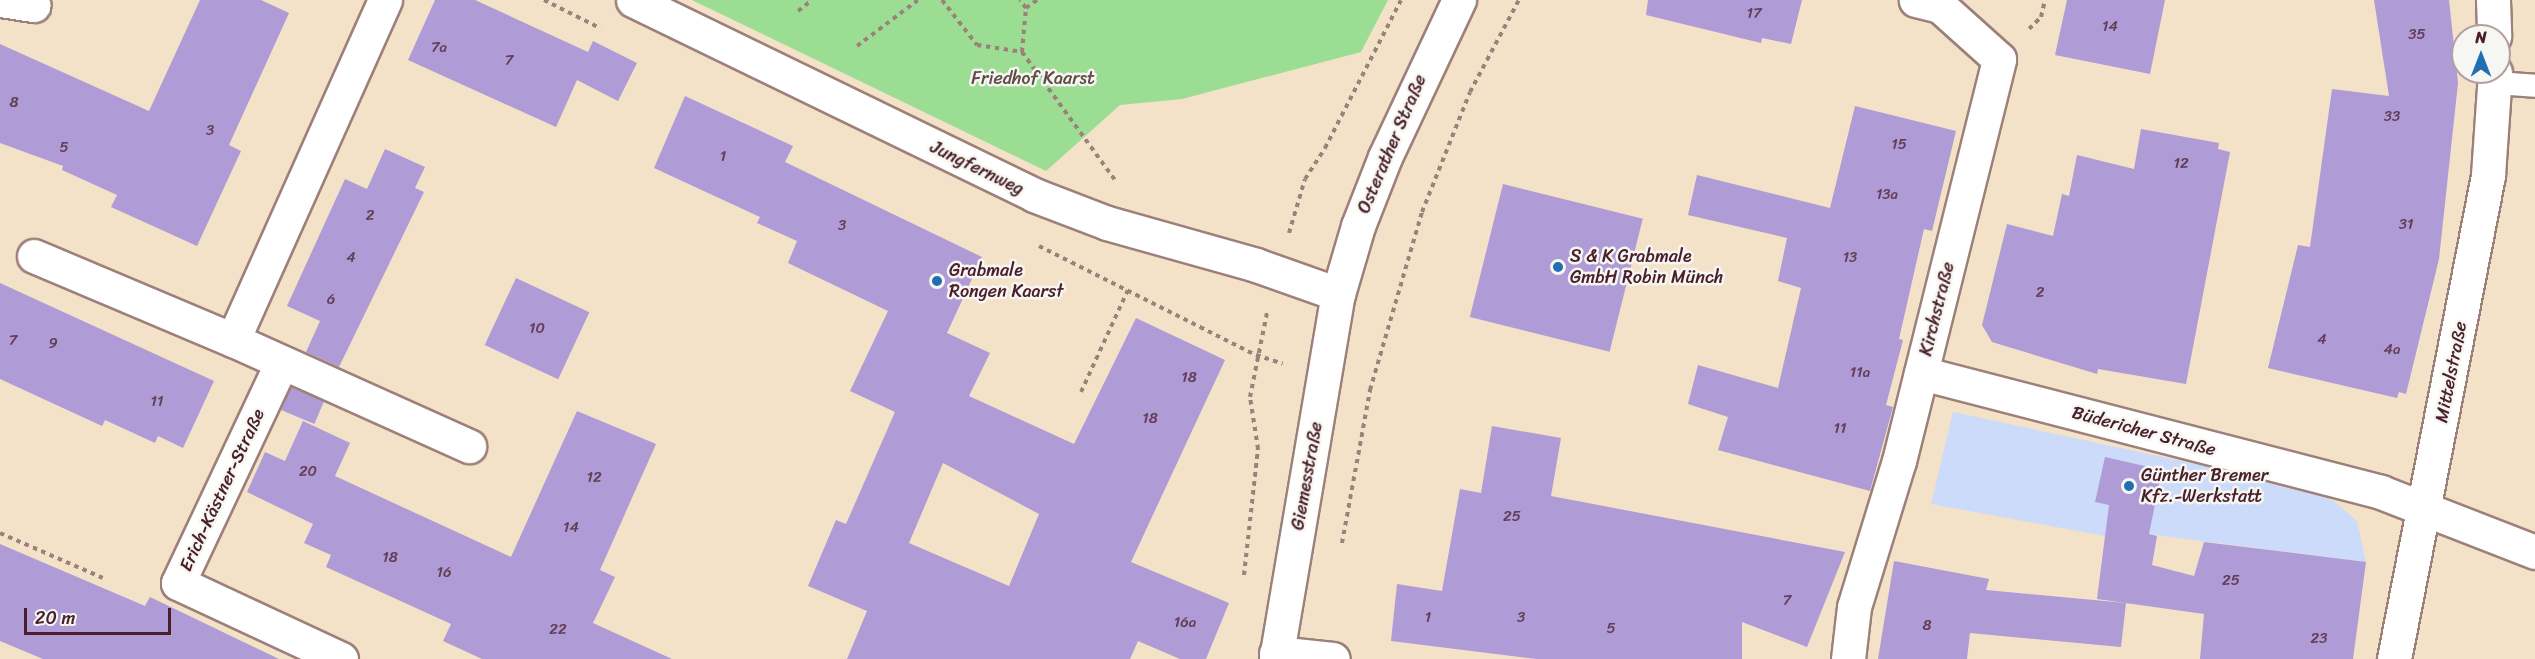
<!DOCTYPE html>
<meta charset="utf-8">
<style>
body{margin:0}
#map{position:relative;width:2535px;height:659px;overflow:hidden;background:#f3e1c8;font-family:Sriracha,sans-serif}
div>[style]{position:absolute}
.built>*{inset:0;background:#ccdbf9}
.green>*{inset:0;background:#9cdd94}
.building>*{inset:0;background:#af9bd6;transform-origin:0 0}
.path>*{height:4px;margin-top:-2px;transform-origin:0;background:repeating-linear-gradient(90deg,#9e807a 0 4.5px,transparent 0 9px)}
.roads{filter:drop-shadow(2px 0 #9e807a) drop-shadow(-2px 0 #9e807a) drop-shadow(0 2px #9e807a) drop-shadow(0 -2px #9e807a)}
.lane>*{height:22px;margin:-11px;padding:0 11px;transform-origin:11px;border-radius:11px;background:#fff}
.street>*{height:33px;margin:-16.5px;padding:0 16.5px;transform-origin:16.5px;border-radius:16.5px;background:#fff}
.secondary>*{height:33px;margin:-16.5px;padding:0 16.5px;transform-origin:16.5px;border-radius:16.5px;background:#fff}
.dots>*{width:16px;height:16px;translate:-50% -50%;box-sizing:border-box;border:3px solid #f6f6f2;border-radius:50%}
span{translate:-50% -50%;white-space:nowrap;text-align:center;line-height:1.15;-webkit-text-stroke:5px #f6f6f2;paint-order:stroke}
.number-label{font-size:15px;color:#633e56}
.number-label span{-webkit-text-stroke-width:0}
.park-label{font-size:18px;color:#5e4e45}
.street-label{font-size:18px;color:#4a1f2b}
.poi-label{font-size:18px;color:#4a1f2b}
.left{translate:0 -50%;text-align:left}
.north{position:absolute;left:2451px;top:24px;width:60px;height:60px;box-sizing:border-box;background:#f6f6f2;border:2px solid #b1a0a2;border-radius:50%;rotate:0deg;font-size:16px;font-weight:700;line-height:24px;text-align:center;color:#4a1f2b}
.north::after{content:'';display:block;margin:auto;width:21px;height:27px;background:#1f6fb2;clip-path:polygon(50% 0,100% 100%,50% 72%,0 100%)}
.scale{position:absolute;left:24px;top:608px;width:147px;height:27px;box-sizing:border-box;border:3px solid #4a1f2b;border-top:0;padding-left:8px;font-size:18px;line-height:21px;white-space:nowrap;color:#4a1f2b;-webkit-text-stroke:4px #f6f6f2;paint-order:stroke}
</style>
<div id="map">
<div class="built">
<i style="clip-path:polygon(1953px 412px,2289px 484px,2334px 501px,2357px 521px,2366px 562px,2107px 529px,2105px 536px,1931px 504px)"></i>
</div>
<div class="green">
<i style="clip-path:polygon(692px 0,1388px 0,1361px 52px,1182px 99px,1120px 105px,1046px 171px)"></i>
</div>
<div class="building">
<i style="clip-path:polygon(200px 0,261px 0,289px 13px,229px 145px,241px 151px,197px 246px,111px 207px,117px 195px,62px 170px,63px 166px,0 143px,0 44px,149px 111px)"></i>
<i style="clip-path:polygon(435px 0,475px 0,588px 52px,593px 41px,637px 63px,618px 101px,577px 80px,556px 127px,408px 60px)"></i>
<i style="clip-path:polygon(1648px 0,1802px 0,1791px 44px,1762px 38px,1761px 43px,1646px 15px)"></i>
<i style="clip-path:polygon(2067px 0,2165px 0,2150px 74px,2055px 55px)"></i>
<i style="clip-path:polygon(2374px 0,2449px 0,2458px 83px,2439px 259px,2406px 394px,2399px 392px,2397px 398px,2268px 368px,2298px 245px,2310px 247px,2332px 89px,2389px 96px)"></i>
<i style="clip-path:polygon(evenodd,685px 96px,793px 146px,785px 162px,982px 257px,947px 333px,990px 353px,969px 396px,1074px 444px,1136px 318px,1225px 360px,1131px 562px,1229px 603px,1206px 659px,1180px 659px,1138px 641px,1130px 659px,847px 659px,867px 611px,808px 586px,836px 520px,846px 524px,895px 412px,850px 391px,888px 311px,788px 263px,797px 241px,757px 223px,760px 217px,654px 168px,685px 96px,943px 463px,1039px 514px,1009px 586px,909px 543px,943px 463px)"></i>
<i style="clip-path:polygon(1855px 106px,1956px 131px,1932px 231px,1924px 229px,1899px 339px,1903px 340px,1886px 405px,1893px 407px,1870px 491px,1718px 450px,1728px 417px,1688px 404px,1698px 365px,1778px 388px,1801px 288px,1778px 281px,1787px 238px,1688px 215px,1697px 175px,1830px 208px)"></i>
<i style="clip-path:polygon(2141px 129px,2219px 143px,2218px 149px,2230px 152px,2186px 384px,2098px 369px,2097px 374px,1992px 342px,1982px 325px,2007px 224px,2053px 236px,2062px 194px,2069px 196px,2077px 155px,2134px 169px)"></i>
<i style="clip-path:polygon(385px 149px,425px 167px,415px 188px,424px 192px,339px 367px,306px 352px,320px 321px,287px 306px,345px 179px,367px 189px)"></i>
<i style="left:1503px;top:184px;width:144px;height:137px;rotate:14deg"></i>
<i style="left:516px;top:278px;width:81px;height:74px;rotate:25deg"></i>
<i style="clip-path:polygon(0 283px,214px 381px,183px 448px,158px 436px,155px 443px,105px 420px,102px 426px,0 379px)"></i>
<i style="left:291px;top:387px;width:36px;height:25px;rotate:23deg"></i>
<i style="clip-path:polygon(577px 411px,656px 444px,600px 570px,615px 577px,593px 623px,672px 659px,482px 659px,443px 641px,451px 624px,326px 567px,331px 555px,304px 543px,313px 524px,247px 492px,265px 452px,285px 461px,303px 421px,350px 443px,335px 476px,511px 557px)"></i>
<i style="clip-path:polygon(1492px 426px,1561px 438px,1551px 496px,1845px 552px,1807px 647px,1742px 622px,1742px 659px,1537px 659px,1391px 641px,1397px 584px,1442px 591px,1460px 489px,1481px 493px)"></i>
<i style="clip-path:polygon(2105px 457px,2162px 470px,2149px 534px,2157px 536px,2152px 565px,2194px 576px,2204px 542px,2366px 562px,2353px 659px,2200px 659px,2204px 614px,2097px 599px,2109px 505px,2095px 502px)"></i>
<i style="clip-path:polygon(0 544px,145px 606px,150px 597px,279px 659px,43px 659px,0 641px)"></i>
<i style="clip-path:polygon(1894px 561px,1989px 579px,1986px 590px,2126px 603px,2121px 647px,1970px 633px,1967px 659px,1878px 659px)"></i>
</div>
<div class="path">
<i style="left:544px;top:0;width:63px;rotate:26.6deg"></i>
<i style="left:942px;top:0;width:57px;rotate:52.1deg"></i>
<i style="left:977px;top:45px;width:46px;rotate:8.8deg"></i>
<i style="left:1022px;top:52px;width:44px;rotate:-84.8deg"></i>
<i style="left:1026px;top:8px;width:10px;rotate:-127deg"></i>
<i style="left:1026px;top:8px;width:14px;rotate:-36deg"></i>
<i style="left:798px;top:11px;width:18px;rotate:-38deg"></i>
<i style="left:2029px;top:29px;width:17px;rotate:-45deg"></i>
<i style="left:2041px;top:17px;width:17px;rotate:-77deg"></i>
<i style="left:857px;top:46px;width:76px;rotate:-37deg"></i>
<i style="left:1022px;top:52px;width:158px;rotate:54deg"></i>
<i style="left:1289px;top:233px;width:56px;rotate:-73.5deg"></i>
<i style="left:1305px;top:179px;width:37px;rotate:-57deg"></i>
<i style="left:1325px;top:148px;width:166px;rotate:-62.8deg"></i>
<i style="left:1039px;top:246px;width:243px;rotate:26.7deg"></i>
<i style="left:1256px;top:355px;width:28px;rotate:18deg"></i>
<i style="left:1081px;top:392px;width:112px;rotate:-65.3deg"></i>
<i style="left:0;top:533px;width:112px;rotate:23.6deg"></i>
<i style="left:1342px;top:543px;width:156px;rotate:-79.6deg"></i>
<i style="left:1370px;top:390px;width:185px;rotate:-73.7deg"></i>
<i style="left:1422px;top:212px;width:129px;rotate:-68.2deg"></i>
<i style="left:1470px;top:92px;width:104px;rotate:-62deg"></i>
<i style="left:1244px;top:575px;width:127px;rotate:-83.7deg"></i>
<i style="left:1258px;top:449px;width:53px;rotate:-98.7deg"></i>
<i style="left:1250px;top:397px;width:86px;rotate:-78.6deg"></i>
</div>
<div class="roads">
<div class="lane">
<i style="left:2496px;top:83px;width:39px;rotate:4deg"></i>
</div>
<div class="street">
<i style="left:1px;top:0;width:33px;rotate:9deg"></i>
<i style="left:385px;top:0;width:372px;rotate:114.1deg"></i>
<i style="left:233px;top:340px;width:259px;rotate:24.2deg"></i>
<i style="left:633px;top:0;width:446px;rotate:25.9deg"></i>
<i style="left:1034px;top:195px;width:78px;rotate:21deg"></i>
<i style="left:1107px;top:223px;width:155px;rotate:15.7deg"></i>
<i style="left:1256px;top:265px;width:87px;rotate:19.5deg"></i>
<i style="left:34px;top:256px;width:216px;rotate:22.9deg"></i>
<i style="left:281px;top:364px;width:242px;rotate:115.2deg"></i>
<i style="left:178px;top:583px;width:180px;rotate:25deg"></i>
<i style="left:1921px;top:373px;width:475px;rotate:14.5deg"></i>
<i style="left:2381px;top:492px;width:165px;rotate:21.3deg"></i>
<i style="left:1276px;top:653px;width:57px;rotate:6deg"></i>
<i style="left:1848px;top:659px;width:52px;rotate:-83.4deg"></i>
<i style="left:1854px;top:607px;width:153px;rotate:-72.9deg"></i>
<i style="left:1899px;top:461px;width:414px;rotate:-76deg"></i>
<i style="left:1999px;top:59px;width:79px;rotate:-138.1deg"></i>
<i style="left:1940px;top:6px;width:25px;rotate:-166deg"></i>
</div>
<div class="secondary">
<i style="left:2493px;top:0;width:36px;rotate:88deg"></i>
<i style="left:1276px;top:659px;width:370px;rotate:-80.4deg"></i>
<i style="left:1338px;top:294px;width:71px;rotate:-73.6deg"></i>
<i style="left:1358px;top:226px;width:74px;rotate:-68.6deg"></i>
<i style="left:1385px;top:157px;width:174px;rotate:-64.8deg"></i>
<i style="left:2394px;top:659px;width:493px;rotate:-79deg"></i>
<i style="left:2488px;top:175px;width:103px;rotate:-86.1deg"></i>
</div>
</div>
<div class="dots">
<i style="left:1558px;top:267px;background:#1f6fb2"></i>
<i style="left:937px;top:281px;background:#1f6fb2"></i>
<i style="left:2129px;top:486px;background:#1f6fb2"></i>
</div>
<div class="number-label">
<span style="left:1754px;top:14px">17</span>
<span style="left:2110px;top:27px">14</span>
<span style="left:2417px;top:35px">35</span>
<span style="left:439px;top:48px">7a</span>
<span style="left:509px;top:61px">7</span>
<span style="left:14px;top:103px">8</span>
<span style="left:2392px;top:117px">33</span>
<span style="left:210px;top:131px">3</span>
<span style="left:1899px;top:145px">15</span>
<span style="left:64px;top:148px">5</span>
<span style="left:723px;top:157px">1</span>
<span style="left:2181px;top:164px">12</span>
<span style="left:1887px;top:195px">13a</span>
<span style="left:370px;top:216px">2</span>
<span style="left:2406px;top:225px">31</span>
<span style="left:842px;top:226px">3</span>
<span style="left:351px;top:258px">4</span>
<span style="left:1850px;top:258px">13</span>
<span style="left:2040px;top:293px">2</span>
<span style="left:331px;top:300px">6</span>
<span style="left:537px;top:329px">10</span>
<span style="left:2322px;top:340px">4</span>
<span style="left:13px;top:341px">7</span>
<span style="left:53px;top:344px">9</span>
<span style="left:2392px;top:350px">4a</span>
<span style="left:1860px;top:373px">11a</span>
<span style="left:1189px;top:378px">18</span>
<span style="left:157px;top:402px">11</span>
<span style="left:1150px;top:419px">18</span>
<span style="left:1840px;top:429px">11</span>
<span style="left:308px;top:472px">20</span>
<span style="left:594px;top:478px">12</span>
<span style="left:1512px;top:517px">25</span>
<span style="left:571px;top:528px">14</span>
<span style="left:390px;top:558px">18</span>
<span style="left:444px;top:573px">16</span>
<span style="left:2231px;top:581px">25</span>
<span style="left:1787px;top:601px">7</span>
<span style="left:1428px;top:618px">1</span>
<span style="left:1521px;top:618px">3</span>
<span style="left:1185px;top:623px">16a</span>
<span style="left:1927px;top:626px">8</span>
<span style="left:1611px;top:629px">5</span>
<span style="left:558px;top:630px">22</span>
<span style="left:2319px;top:639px">23</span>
</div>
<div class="park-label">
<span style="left:1033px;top:78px">Friedhof Kaarst</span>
</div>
<div class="street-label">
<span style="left:1392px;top:144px;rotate:-67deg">Osterather Straße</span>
<span style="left:977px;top:168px;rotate:26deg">Jungfernweg</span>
<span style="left:1937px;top:309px;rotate:-76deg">Kirchstraße</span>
<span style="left:2451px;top:372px;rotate:-79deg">Mittelstraße</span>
<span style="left:2144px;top:431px;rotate:15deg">Büdericher Straße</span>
<span style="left:1307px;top:476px;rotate:-80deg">Giemesstraße</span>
<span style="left:222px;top:490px;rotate:-65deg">Erich-Kästner-Straße</span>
</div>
<div class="poi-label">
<span class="left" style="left:1570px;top:267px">S &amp; K Grabmale<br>GmbH Robin Münch</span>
<span class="left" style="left:949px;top:281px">Grabmale<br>Rongen Kaarst</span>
<span class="left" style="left:2141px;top:486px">Günther Bremer<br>Kfz.-Werkstatt</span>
</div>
<div class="north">N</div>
<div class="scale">20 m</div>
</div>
